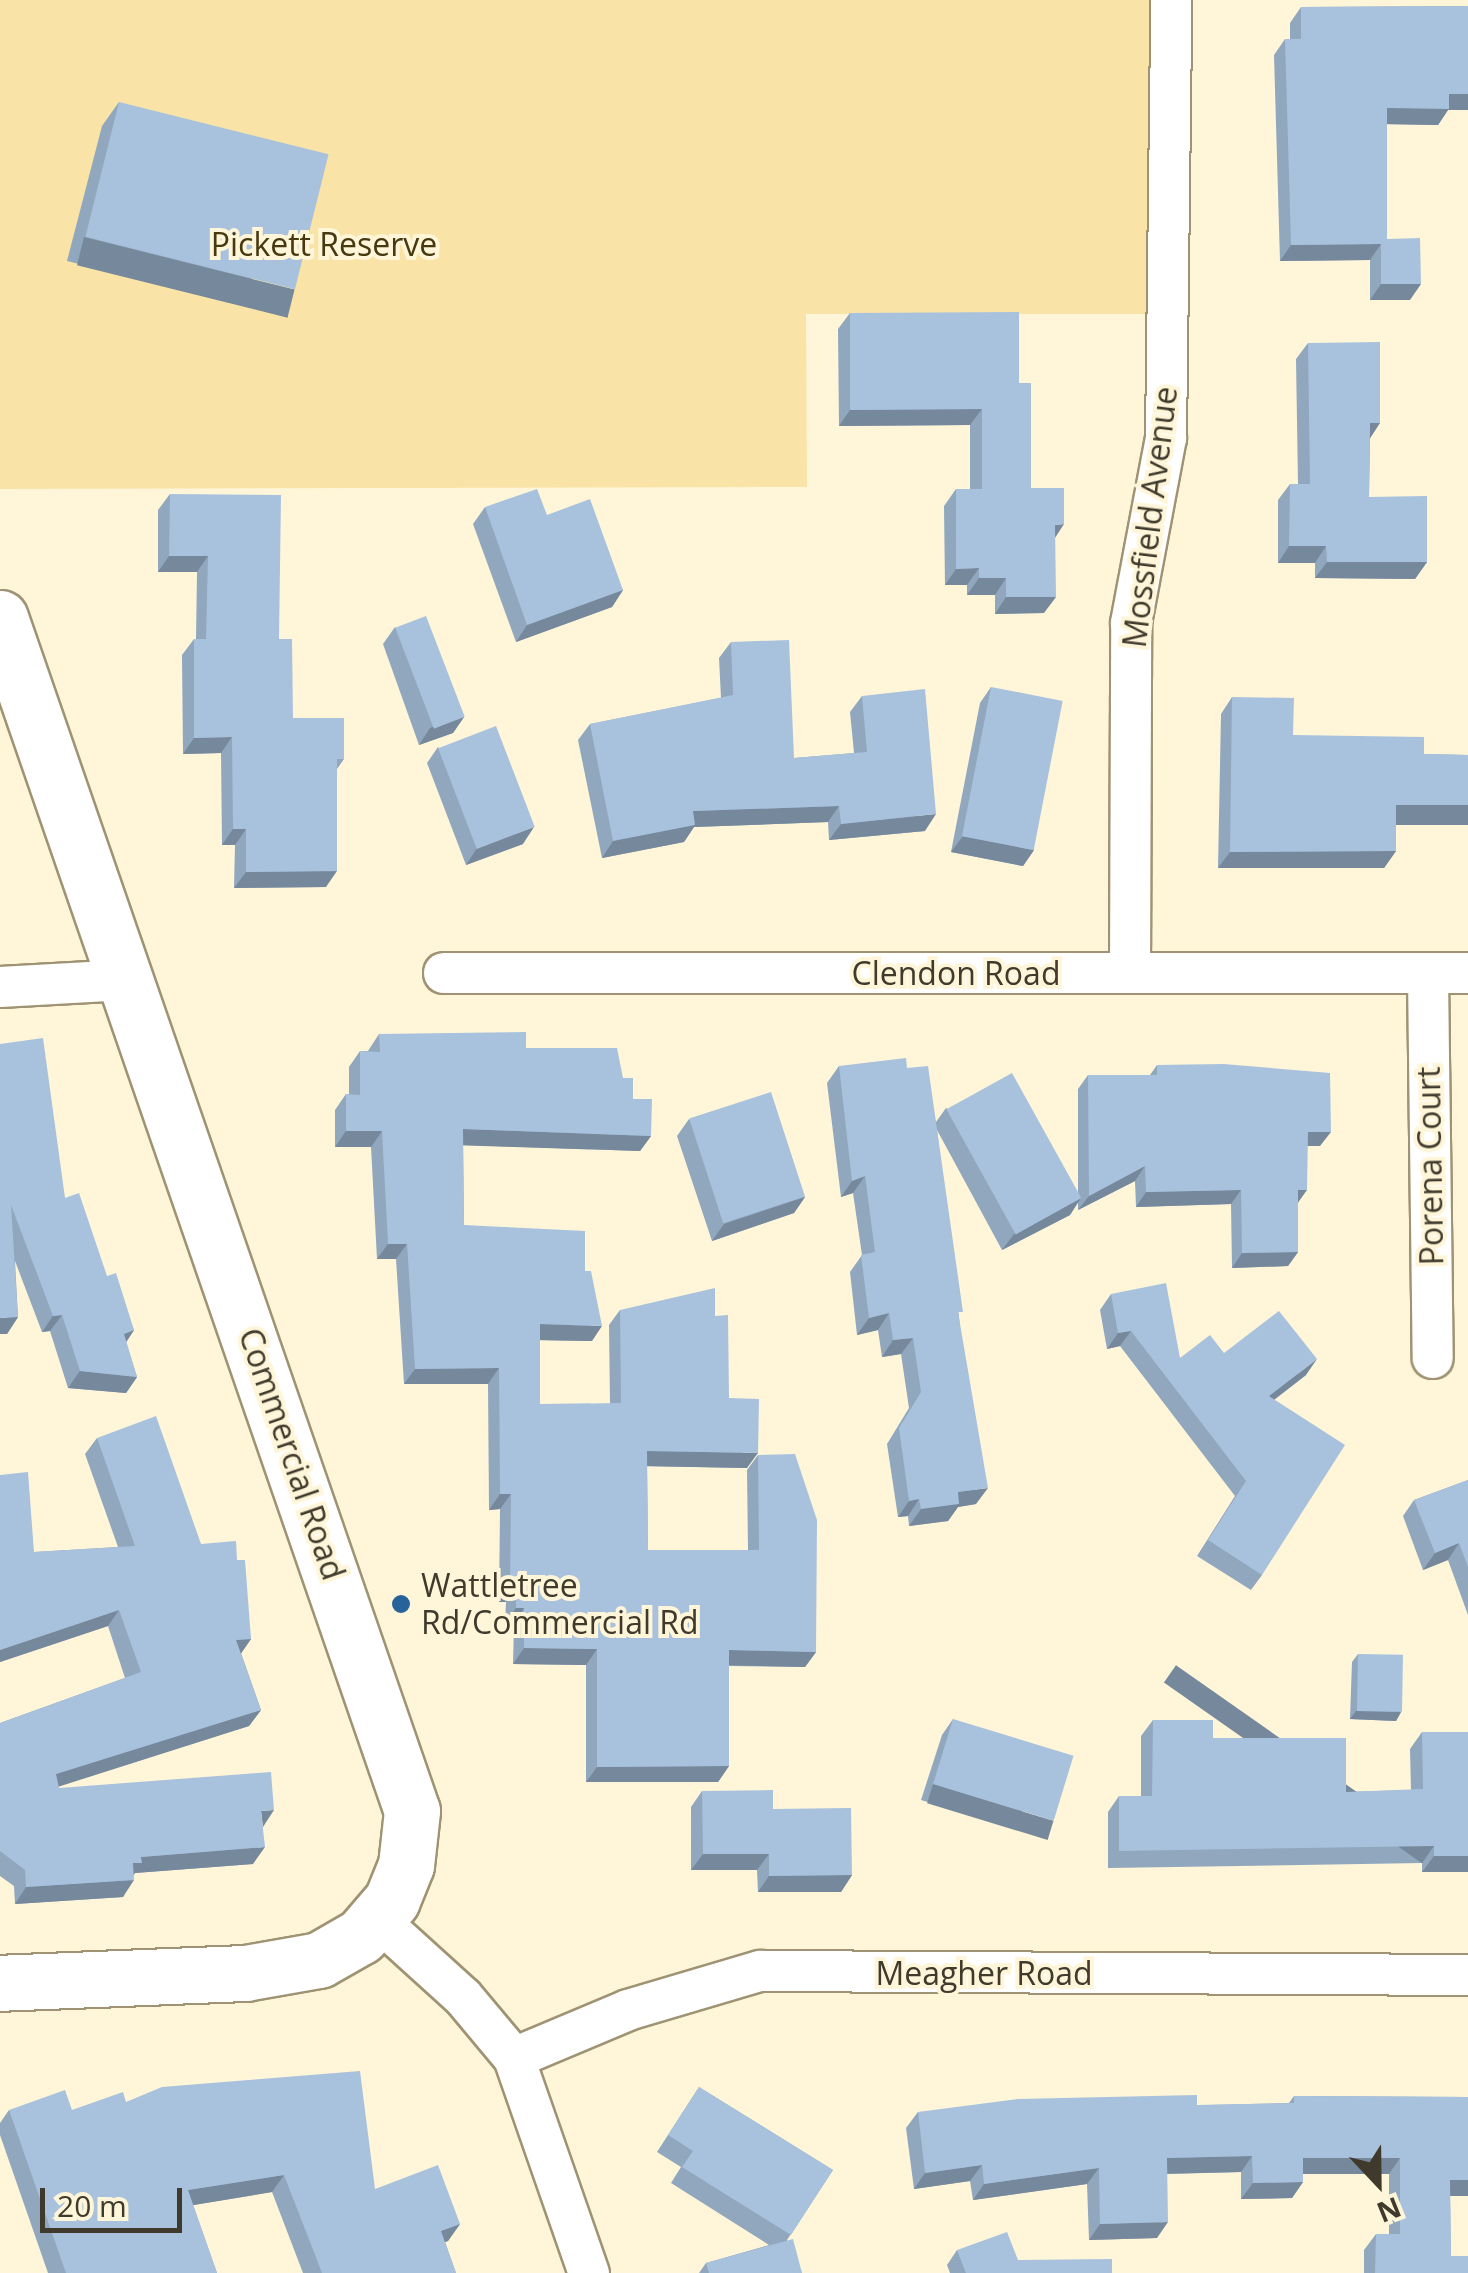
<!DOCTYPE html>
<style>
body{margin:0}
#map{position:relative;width:1468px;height:2273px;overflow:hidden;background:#fff5d9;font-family:"Open Sans",sans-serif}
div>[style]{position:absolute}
.green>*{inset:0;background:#f9e3a6}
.roads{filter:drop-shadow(2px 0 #9f9373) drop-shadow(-2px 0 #9f9373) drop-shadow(0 2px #9f9373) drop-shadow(0 -2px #9f9373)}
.street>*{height:40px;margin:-20px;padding:0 20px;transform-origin:20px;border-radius:20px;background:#fff}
.secondary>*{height:55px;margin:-27.5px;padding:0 27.5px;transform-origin:27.5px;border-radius:27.5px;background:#fff}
.wall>*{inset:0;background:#90a7be}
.shaded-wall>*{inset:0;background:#76889b;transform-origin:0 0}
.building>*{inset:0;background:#a8c2dd;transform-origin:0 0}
.dots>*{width:28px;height:28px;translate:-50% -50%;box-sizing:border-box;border:5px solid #fff5d9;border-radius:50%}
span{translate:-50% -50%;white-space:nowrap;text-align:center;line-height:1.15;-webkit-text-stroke:8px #fff5d9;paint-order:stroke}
.park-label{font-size:32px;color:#46380f}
.street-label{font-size:32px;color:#3f3a2c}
.poi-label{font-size:32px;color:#3f3a2c}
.left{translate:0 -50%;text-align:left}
.north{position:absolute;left:1328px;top:2133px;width:100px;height:100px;-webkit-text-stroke:8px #fff5d9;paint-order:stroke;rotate:158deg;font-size:28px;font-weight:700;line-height:40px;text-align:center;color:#3f3a2c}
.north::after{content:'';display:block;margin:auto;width:35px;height:45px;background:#3f3a2c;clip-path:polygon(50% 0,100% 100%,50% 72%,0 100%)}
.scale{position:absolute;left:40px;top:2188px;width:142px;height:45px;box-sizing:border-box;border:5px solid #3f3a2c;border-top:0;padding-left:12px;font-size:30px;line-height:35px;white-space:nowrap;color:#3f3a2c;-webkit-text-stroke:8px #fff5d9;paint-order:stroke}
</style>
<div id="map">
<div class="green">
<i style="clip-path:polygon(0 0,1172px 0,1170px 314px,806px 314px,807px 487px,0 489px)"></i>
</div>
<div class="roads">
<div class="street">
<i style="left:444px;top:973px;width:1024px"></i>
<i style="left:1130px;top:973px;width:350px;rotate:-89.8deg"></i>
<i style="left:1131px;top:623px;width:188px;rotate:-79.3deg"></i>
<i style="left:1166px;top:438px;width:438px;rotate:-89.3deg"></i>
<i style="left:1428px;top:974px;width:384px;rotate:89.3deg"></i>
<i style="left:0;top:987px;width:126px;rotate:-3.2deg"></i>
<i style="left:378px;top:1920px;width:115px;rotate:42.2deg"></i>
<i style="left:463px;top:1997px;width:80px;rotate:50.1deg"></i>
<i style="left:514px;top:2058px;width:228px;rotate:70.8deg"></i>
<i style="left:514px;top:2058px;width:124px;rotate:-22.8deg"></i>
<i style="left:628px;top:2010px;width:138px;rotate:-16.5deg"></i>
<i style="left:760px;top:1971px;width:708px;rotate:0.32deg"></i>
</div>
<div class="secondary">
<i style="left:0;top:618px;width:1262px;rotate:70.95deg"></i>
<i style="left:412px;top:1811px;width:54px;rotate:96.3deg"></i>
<i style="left:406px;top:1865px;width:38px;rotate:112deg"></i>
<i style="left:392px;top:1900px;width:48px;rotate:130.7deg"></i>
<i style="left:361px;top:1936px;width:48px;rotate:150.3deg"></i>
<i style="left:319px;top:1960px;width:75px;rotate:170deg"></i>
<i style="left:245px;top:1973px;width:245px;rotate:177.7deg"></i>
</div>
</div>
<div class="wall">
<i style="clip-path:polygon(1468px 6px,1468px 110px,1448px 110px,1438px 125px,1387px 124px,1387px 239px,1410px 300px,1370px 300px,1370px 260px,1280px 261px,1274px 55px,1285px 39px,1290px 39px,1290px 23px,1301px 7px)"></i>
<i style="clip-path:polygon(119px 102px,278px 313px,67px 261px,102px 126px)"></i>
<i style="clip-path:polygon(850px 313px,1019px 383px,1031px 488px,1055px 537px,1044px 613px,995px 614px,995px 595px,967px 595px,967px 585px,945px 585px,944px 506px,956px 489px,970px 489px,970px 425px,839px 426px,838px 329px)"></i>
<i style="clip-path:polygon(1308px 343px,1370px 437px,1369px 497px,1427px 562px,1415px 579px,1315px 578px,1315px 563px,1278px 563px,1278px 500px,1290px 484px,1298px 484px,1296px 359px)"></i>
<i style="clip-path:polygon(170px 494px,279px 639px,293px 718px,344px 759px,337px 769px,326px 887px,234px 888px,235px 845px,222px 845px,221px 753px,183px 754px,182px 655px,194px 639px,196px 639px,197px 572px,158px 572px,158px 510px)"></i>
<i style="clip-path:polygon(485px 507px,547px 515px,623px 590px,612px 607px,516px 642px,473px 524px)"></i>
<i style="clip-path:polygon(395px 627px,464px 717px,453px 733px,419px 745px,383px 644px)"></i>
<i style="clip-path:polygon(731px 642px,794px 758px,854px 753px,850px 712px,862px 696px,925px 831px,829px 840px,828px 822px,694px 827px,684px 842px,602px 858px,578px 740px,590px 724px,721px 698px,719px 658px)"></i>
<i style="clip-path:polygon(991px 687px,1034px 850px,1023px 866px,951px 852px,980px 703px)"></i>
<i style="clip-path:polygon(1232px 697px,1293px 735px,1424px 754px,1468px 755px,1468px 822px,1396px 822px,1396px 851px,1384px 868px,1218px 868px,1221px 714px)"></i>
<i style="clip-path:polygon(438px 747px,523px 844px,466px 865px,427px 763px)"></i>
<i style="clip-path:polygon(379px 1034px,526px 1048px,623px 1078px,651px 1136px,640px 1151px,463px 1145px,464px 1225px,585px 1271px,592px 1341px,540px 1340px,540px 1404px,610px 1404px,609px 1325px,620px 1310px,715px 1316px,729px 1398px,747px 1468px,647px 1466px,648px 1550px,748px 1550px,747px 1470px,758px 1455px,816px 1652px,805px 1667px,729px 1666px,729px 1766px,718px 1782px,586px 1782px,586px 1665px,513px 1664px,514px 1624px,505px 1623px,506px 1602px,499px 1602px,500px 1509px,489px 1510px,488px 1384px,404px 1384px,396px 1259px,377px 1259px,371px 1147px,335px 1147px,335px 1110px,346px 1094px,349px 1094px,349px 1067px,360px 1051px,368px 1051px)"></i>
<i style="clip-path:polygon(0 1044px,65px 1198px,134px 1330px,126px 1342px,137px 1377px,126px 1393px,68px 1388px,50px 1331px,42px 1332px,15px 1261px,18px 1317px,7px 1334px)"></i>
<i style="clip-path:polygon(1157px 1065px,1320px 1146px,1307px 1146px,1298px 1204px,1298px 1252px,1288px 1266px,1232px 1268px,1231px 1204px,1136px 1207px,1135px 1181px,1078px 1210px,1078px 1202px,1070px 1215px,1002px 1250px,937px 1130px,959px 1317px,976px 1504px,958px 1507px,948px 1521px,909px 1526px,908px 1516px,898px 1517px,887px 1444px,909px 1408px,901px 1354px,882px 1357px,878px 1330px,857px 1335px,850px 1272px,862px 1255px,853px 1193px,841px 1197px,827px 1083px,839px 1066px,907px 1068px,936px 1122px,946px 1108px,1078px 1193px,1078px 1089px,1088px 1075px,1150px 1075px)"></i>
<i style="clip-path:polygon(689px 1119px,805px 1197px,794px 1213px,712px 1241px,677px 1136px)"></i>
<i style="clip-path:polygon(1111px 1294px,1180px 1358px,1224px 1353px,1306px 1375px,1274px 1400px,1262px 1575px,1251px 1590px,1197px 1556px,1235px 1496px,1120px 1346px,1107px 1349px,1100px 1310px)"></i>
<i style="clip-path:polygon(97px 1438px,201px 1544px,237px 1560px,251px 1639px,241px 1653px,261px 1710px,249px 1726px,58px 1786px,59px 1788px,263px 1826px,253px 1864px,135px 1873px,123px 1897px,15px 1904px,14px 1886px,0 1876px,0 1723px,125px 1678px,108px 1626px,0 1662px,0 1475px,34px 1552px,118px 1547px,85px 1454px)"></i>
<i style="clip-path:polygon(1468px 1480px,1468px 1615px,1448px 1560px,1423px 1570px,1403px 1516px,1414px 1500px)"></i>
<i style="clip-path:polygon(1358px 1654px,1401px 1712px,1396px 1721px,1350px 1719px,1352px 1662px)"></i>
<i style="clip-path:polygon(953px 1719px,1042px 1837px,921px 1800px,942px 1735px)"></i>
<i style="clip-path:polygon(1153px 1720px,1213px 1738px,1346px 1792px,1411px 1790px,1410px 1749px,1422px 1732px,1468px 1872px,1422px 1872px,1422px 1863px,1108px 1868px,1108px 1812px,1119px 1796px,1141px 1796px,1141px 1736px)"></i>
<i style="clip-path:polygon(702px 1791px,773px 1809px,852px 1875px,841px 1892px,758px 1892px,757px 1870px,691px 1870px,691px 1807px)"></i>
<i style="clip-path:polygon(699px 2087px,833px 2170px,787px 2240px,802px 2273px,699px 2273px,706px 2263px,769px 2245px,671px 2183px,681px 2167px,657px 2152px)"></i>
<i style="clip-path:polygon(1294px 2096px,1468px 2097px,1468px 2196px,1450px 2196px,1451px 2256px,1468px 2273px,1364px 2273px,1364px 2250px,1376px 2234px,1389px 2234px,1389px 2174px,1303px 2174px,1303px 2182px,1292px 2198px,1241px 2199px,1241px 2172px,1167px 2174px,1157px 2238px,1089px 2240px,1087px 2184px,973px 2200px,970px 2181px,914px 2189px,906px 2128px,918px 2112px,1289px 2103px)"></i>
<i style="clip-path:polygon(126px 2102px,375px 2189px,460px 2224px,448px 2241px,445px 2242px,456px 2273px,303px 2273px,272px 2192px,193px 2205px,217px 2273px,48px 2273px,0 2135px,0 2123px,9px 2110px,72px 2110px)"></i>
<i style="clip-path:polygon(957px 2250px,1018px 2260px,1112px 2273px,950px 2273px,947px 2265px)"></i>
</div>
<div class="shaded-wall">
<i style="clip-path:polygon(1449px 94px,1468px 94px,1468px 110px,1448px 110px,1438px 125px,1376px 124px,1387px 108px)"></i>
<i style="left:84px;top:237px;width:217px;height:29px;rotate:14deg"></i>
<i style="clip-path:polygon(1381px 244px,1370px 260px,1280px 261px,1291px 245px)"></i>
<i style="clip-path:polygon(1381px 284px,1421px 284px,1410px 300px,1370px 300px)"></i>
<i style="clip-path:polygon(982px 409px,970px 425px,839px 426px,850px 410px)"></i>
<i style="clip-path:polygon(1370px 423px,1380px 423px,1369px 440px)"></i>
<i style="clip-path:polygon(1064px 524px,1053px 541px,1055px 525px)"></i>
<i style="clip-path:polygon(1289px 546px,1326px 546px,1315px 563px,1278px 563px)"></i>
<i style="clip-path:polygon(169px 556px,208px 556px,197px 572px,158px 572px)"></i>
<i style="clip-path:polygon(1327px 562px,1427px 562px,1415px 579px,1315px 578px)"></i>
<i style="clip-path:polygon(979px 568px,967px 585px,945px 585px,956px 569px)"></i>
<i style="clip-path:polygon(979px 578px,1006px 578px,995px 595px,967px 595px)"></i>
<i style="clip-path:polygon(623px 590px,612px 607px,516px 642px,527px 625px)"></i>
<i style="clip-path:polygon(1006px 597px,1056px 597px,1044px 613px,995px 614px)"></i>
<i style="clip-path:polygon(464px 717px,453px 733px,419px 745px,430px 728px)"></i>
<i style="clip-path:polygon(232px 737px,221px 753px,183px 754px,194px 738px)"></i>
<i style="left:1396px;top:805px;width:72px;height:20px"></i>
<i style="clip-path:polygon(839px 806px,828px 822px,694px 827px,684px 842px,602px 858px,613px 841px,693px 811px)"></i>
<i style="clip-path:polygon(936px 814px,925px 831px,829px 840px,841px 824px)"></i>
<i style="clip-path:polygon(534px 827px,523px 844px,466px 865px,477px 848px)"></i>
<i style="clip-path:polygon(233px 829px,246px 829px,235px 845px,222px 845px)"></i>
<i style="clip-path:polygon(963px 836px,1034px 850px,1023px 866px,951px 852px)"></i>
<i style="clip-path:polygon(1396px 851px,1384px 868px,1218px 868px,1230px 852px)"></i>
<i style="clip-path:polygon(337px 871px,326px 887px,234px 888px,246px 872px)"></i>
<i style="clip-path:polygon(463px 1129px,651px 1136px,640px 1151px,452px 1145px)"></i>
<i style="clip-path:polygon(346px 1131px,382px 1131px,371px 1147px,335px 1147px)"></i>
<i style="clip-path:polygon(1308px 1132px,1331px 1132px,1320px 1146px,1297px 1146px)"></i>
<i style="clip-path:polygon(1145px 1166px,1135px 1181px,1078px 1210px,1089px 1196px)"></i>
<i style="clip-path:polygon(865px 1176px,853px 1193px,841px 1197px,852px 1181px)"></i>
<i style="clip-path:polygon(1241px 1190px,1231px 1204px,1136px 1207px,1146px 1192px)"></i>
<i style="clip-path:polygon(1298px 1190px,1307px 1190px,1297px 1204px)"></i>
<i style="clip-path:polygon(805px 1197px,794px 1213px,712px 1241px,724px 1224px)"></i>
<i style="clip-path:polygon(1081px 1198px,1070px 1215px,1002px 1250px,1014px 1234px)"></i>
<i style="clip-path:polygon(388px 1244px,407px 1244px,396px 1259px,377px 1259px)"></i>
<i style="clip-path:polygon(1298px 1252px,1288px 1266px,1232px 1268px,1242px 1253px)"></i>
<i style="clip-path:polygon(889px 1313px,878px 1330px,857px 1335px,869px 1318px)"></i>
<i style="clip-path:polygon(62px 1315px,50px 1331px,42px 1332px,53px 1316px)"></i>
<i style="clip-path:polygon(18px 1317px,7px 1334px,0 1334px,0 1318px)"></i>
<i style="clip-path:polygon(540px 1324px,602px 1326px,592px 1341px,529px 1340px)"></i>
<i style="clip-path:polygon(134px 1330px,123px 1347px,124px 1334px)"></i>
<i style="clip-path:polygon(1131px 1331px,1120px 1346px,1107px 1349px,1118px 1333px)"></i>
<i style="clip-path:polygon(913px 1338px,901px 1354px,882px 1357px,893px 1340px)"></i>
<i style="clip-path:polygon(1317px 1359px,1306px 1375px,1258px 1412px,1269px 1396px)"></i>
<i style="clip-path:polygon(499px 1368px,488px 1384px,404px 1384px,415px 1369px)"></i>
<i style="clip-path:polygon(80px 1371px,137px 1377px,126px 1393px,68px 1388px)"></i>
<i style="clip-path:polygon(647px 1451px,758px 1453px,747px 1468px,636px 1466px)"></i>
<i style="clip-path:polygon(988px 1488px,976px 1504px,958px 1507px,948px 1521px,909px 1526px,921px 1509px,958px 1492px)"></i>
<i style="clip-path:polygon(500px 1494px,511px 1494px,500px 1509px,489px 1510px)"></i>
<i style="clip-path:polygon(919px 1499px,908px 1516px,898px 1517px,909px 1501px)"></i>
<i style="clip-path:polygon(1459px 1543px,1448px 1560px,1423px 1570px,1435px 1553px)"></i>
<i style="clip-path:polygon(510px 1586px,516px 1586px,506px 1602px,499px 1602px)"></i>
<i style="clip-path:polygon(516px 1608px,524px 1608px,514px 1624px,505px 1623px)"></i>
<i style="clip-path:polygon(119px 1610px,108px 1626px,0 1662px,0 1650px)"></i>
<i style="clip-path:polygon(251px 1639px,240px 1655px,236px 1640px)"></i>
<i style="clip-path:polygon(524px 1648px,597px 1649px,586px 1665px,513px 1664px)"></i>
<i style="clip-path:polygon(729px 1650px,816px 1652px,805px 1667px,718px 1665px)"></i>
<i style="clip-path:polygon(261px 1710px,249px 1726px,45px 1791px,56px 1774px)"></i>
<i style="clip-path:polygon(1356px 1711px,1401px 1712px,1396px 1721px,1350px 1719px)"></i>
<i style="clip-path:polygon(729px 1766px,718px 1782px,586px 1782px,597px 1767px)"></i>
<i style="left:933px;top:1784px;width:126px;height:20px;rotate:17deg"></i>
<i style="clip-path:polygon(274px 1810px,263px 1827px,261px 1811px)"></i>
<i style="left:1434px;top:1846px;width:21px;height:315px;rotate:125deg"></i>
<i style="clip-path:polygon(265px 1847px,253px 1864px,135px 1873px,130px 1879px,133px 1863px,141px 1857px)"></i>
<i style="clip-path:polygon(703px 1854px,769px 1854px,757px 1870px,691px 1870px)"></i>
<i style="clip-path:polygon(1434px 1856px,1468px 1856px,1468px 1872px,1422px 1872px)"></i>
<i style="clip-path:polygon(852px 1875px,841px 1892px,758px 1892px,769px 1876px)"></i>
<i style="clip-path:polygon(134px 1880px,123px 1897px,15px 1904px,26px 1887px)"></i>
<i style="clip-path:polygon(1252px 2156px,1241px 2172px,1156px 2174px,1167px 2158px)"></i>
<i style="clip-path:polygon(1303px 2158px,1400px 2158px,1389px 2174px,1292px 2174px)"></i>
<i style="clip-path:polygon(982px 2165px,970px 2181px,914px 2189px,925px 2173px)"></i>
<i style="clip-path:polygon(1099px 2168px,1087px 2184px,973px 2200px,984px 2184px)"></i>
<i style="clip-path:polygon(284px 2175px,272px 2192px,176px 2208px,188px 2190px)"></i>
<i style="clip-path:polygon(1450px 2180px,1468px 2180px,1468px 2196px,1439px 2196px)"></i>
<i style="clip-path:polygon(1303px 2182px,1292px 2198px,1241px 2199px,1253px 2183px)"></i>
<i style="clip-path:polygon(1168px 2222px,1157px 2238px,1089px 2240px,1100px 2224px)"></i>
<i style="clip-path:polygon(460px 2224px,448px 2241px,429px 2248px,441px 2231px)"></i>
</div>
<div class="building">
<i style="clip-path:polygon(1468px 6px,1468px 94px,1449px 94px,1449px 109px,1387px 108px,1387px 239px,1420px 238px,1421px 284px,1381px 284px,1381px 244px,1291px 245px,1285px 39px,1301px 39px,1301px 7px)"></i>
<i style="left:119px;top:102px;width:216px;height:139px;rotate:14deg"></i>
<i style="clip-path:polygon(1019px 312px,1019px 383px,1031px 383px,1031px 488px,1064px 488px,1064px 524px,1055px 525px,1056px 597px,1006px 597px,1006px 578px,979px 578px,979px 568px,956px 569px,956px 489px,982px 489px,982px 409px,850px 410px,850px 313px)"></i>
<i style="clip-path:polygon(1380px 342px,1380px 423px,1370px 423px,1369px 497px,1427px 496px,1427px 562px,1327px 562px,1326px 546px,1289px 546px,1290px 484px,1310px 484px,1308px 343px)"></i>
<i style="clip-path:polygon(537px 489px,547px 515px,590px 499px,623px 590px,527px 625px,485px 507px)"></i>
<i style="clip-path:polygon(170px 494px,281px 495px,279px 639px,292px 639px,293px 718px,344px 718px,344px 759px,337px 759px,337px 871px,246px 872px,246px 829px,233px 829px,232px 737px,194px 738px,194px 639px,206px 639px,208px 556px,169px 556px)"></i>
<i style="left:426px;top:616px;width:108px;height:33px;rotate:69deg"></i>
<i style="clip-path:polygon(789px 640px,794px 758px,867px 752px,862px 696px,925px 689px,936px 814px,841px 824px,839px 806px,693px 811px,695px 825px,613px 841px,590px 724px,733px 695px,731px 642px)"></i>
<i style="left:991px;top:687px;width:73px;height:152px;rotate:11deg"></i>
<i style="clip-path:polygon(1232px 697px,1294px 698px,1293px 735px,1424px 737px,1424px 754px,1468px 755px,1468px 805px,1396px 805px,1396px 851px,1230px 852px)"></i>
<i style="left:496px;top:726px;width:108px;height:62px;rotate:69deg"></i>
<i style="clip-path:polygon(526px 1032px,526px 1048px,617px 1048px,623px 1078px,633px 1078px,633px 1099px,652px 1099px,651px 1136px,463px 1129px,464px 1225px,585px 1231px,585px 1271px,591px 1271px,602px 1326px,540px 1324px,540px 1404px,621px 1403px,620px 1310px,715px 1288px,715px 1316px,728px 1315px,729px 1398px,759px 1399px,758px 1453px,647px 1451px,648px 1550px,759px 1550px,758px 1455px,795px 1454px,817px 1520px,816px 1652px,729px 1650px,729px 1766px,597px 1767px,597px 1649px,524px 1648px,524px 1608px,516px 1608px,516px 1586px,510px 1586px,511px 1494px,500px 1494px,499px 1368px,415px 1369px,407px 1244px,388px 1244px,382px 1131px,346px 1131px,346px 1094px,360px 1095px,360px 1051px,380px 1052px,379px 1034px)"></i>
<i style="clip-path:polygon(43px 1038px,65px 1198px,79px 1193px,107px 1276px,116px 1273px,134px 1330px,124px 1334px,137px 1377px,80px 1371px,62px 1315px,53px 1316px,11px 1205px,18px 1317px,0 1318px,0 1044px)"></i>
<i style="clip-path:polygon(906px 1058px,907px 1068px,928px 1066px,963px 1312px,958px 1312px,988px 1488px,958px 1492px,959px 1504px,921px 1509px,919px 1499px,909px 1501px,899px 1428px,921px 1392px,913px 1338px,893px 1340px,889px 1313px,869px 1318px,861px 1255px,875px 1252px,865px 1176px,852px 1181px,839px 1066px)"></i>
<i style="clip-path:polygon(1223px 1064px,1330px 1073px,1331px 1132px,1308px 1132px,1307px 1190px,1298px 1190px,1298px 1252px,1242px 1253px,1241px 1190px,1146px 1192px,1145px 1166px,1089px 1196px,1088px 1075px,1157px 1075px,1157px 1065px)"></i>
<i style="left:1012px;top:1073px;width:143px;height:75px;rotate:61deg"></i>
<i style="left:771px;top:1092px;width:110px;height:86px;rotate:72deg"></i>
<i style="clip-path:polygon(1166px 1283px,1180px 1358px,1210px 1335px,1224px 1353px,1279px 1311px,1317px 1359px,1269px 1396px,1345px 1445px,1262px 1575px,1208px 1540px,1246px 1481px,1131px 1331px,1118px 1333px,1111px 1294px)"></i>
<i style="clip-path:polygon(156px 1416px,201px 1544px,236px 1541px,237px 1560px,245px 1560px,251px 1639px,236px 1640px,261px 1710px,56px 1774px,59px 1788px,271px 1772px,274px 1810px,261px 1811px,265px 1847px,141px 1857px,142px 1863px,133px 1863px,134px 1880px,26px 1887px,25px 1870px,0 1851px,0 1723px,141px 1672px,119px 1610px,0 1650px,0 1475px,28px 1472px,34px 1552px,135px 1546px,97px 1438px)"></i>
<i style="clip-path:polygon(1468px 1480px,1468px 1567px,1459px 1543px,1435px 1553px,1414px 1500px)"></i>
<i style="left:1358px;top:1654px;width:45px;height:57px;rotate:1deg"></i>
<i style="left:953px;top:1719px;width:126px;height:68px;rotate:17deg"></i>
<i style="clip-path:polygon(1153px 1720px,1213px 1720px,1213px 1738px,1346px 1738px,1346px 1792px,1423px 1789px,1422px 1732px,1468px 1732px,1468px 1856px,1434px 1856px,1434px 1846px,1119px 1851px,1119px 1796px,1152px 1796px)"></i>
<i style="clip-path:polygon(773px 1790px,773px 1809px,851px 1808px,852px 1875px,769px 1876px,769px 1854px,703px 1854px,702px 1791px)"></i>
<i style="clip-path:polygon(360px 2071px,375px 2189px,438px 2165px,460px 2224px,441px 2231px,456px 2273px,322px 2273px,284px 2175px,188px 2190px,217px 2273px,66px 2273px,9px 2110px,65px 2090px,72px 2110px,123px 2092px,126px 2102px,162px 2087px)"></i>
<i style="clip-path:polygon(699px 2087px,833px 2170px,791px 2235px,682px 2167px,693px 2151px,668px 2135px)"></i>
<i style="clip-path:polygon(1197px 2095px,1197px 2105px,1294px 2103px,1294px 2096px,1468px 2097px,1468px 2180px,1450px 2180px,1451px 2256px,1468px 2256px,1468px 2273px,1375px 2273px,1376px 2234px,1400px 2234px,1400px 2158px,1303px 2158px,1303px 2182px,1253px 2183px,1252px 2156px,1167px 2158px,1168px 2222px,1100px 2224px,1099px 2168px,984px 2184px,982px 2165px,925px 2173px,918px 2112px,1018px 2099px)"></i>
<i style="clip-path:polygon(1007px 2232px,1018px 2260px,1112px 2259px,1112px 2273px,966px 2273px,957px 2250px)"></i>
<i style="clip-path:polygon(793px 2239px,802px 2273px,709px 2273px,706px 2263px)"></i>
</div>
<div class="dots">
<i style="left:401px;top:1604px;background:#27639a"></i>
</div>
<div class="park-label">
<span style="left:324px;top:244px">Pickett Reserve</span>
</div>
<div class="street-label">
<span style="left:1150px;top:517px;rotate:-83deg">Mossfield Avenue</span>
<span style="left:956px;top:973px">Clendon Road</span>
<span style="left:1430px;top:1166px;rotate:-91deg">Porena Court</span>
<span style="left:292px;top:1454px;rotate:71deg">Commercial Road</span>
<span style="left:984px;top:1973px">Meagher Road</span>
</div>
<div class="poi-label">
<span class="left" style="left:421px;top:1604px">Wattletree<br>Rd/Commercial Rd</span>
</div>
<div class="north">N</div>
<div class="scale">20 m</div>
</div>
